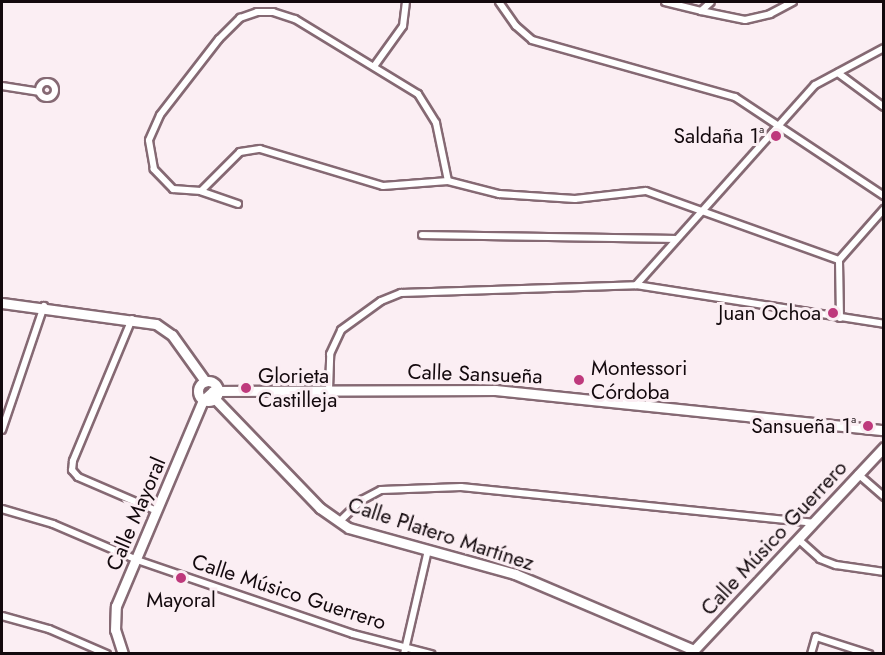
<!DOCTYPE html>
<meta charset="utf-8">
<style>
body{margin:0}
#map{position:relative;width:885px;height:655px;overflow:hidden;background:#fbeef3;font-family:Jost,sans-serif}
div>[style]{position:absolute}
.roads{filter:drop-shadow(2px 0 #856973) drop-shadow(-2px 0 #856973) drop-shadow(0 2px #856973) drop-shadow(0 -2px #856973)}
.street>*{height:6px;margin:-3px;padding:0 3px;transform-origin:3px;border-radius:3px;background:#fff}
.street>.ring{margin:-3px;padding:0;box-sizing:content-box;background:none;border:6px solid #fff;border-radius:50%}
.secondary>*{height:9px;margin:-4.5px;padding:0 4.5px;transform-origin:4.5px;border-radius:4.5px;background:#fff}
.secondary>.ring{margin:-4.5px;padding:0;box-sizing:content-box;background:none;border:9px solid #fff;border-radius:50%}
.dots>*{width:16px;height:16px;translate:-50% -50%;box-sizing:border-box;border:3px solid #fbeef3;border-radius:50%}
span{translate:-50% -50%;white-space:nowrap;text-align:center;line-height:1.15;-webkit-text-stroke:6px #fbeef3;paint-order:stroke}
.poi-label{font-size:21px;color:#13090d}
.right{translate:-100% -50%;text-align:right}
.left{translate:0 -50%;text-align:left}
.street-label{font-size:21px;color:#13090d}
.frame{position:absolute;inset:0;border:3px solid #13090d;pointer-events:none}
</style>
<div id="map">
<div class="roads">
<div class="street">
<i style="left:499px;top:2px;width:29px;rotate:55deg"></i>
<i style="left:516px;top:26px;width:21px;rotate:41deg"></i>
<i style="left:532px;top:40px;width:211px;rotate:15.7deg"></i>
<i style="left:735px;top:97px;width:179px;rotate:33.6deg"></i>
<i style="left:665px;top:2px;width:37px;rotate:14deg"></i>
<i style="left:701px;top:11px;width:13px;rotate:-42deg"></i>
<i style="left:701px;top:11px;width:45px;rotate:11.6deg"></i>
<i style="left:745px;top:20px;width:26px;rotate:-13deg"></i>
<i style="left:770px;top:14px;width:26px;rotate:-28deg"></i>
<i style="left:375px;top:65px;width:48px;rotate:-54.3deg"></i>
<i style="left:403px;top:26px;width:24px;rotate:-83deg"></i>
<i style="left:838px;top:73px;width:57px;rotate:36.5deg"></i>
<i class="ring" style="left:39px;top:82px;width:10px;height:10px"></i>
<i style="left:2px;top:86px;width:37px;rotate:9deg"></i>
<i style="left:201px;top:191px;width:55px;rotate:-45deg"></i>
<i style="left:240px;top:152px;width:20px;rotate:-9deg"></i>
<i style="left:260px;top:149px;width:128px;rotate:16.7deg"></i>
<i style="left:383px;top:186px;width:65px;rotate:-4.4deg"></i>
<i style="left:448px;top:181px;width:53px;rotate:14.3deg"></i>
<i style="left:499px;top:194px;width:76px;rotate:3.8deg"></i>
<i style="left:575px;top:199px;width:71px;rotate:-6.4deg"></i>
<i style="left:646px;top:191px;width:205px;rotate:19.7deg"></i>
<i style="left:238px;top:204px;width:39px;rotate:-161deg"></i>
<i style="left:201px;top:191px;width:28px;rotate:-176deg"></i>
<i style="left:173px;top:189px;width:28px;rotate:-134deg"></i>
<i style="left:154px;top:169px;width:29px;rotate:-100deg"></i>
<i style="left:149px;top:140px;width:27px;rotate:-66deg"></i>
<i style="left:160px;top:115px;width:96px;rotate:-52.2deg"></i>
<i style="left:219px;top:39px;width:30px;rotate:-45deg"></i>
<i style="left:240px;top:18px;width:18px;rotate:-19deg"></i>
<i style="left:257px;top:12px;width:16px"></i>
<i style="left:273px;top:12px;width:23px;rotate:18deg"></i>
<i style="left:295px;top:19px;width:144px;rotate:31.4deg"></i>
<i style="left:418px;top:94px;width:34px;rotate:58deg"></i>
<i style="left:436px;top:123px;width:59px;rotate:78.3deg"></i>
<i style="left:422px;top:235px;width:253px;rotate:0.9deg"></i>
<i style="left:636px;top:285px;width:268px;rotate:-48.2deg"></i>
<i style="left:815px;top:85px;width:78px;rotate:-28.2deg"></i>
<i style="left:840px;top:318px;width:58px;rotate:-91deg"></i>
<i style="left:839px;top:260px;width:68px;rotate:-48.6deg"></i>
<i style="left:132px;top:319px;width:154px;rotate:112.6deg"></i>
<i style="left:73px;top:461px;width:9px;rotate:96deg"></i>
<i style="left:72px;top:470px;width:9px;rotate:49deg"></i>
<i style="left:78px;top:477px;width:86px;rotate:23.3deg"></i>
<i style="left:329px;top:390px;width:36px;rotate:-88deg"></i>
<i style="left:330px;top:354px;width:26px;rotate:-65deg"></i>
<i style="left:341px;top:330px;width:49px;rotate:-35.9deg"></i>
<i style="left:381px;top:301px;width:22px;rotate:-22deg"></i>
<i style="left:401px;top:293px;width:235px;rotate:-1.9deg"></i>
<i style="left:636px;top:285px;width:251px;rotate:8.9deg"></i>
<i style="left:2px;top:430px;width:131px;rotate:-71.3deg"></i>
<i style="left:858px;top:474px;width:35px;rotate:41deg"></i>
<i style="left:2px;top:509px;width:53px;rotate:16.4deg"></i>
<i style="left:53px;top:524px;width:91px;rotate:23.2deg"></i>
<i style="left:137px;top:560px;width:228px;rotate:18.9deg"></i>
<i style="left:353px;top:634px;width:81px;rotate:14.4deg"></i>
<i style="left:339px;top:522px;width:32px;rotate:-44deg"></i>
<i style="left:362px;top:500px;width:21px;rotate:-28deg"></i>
<i style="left:381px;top:490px;width:80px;rotate:-2.1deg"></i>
<i style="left:461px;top:487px;width:354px;rotate:5.8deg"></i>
<i style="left:798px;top:539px;width:30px;rotate:42deg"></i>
<i style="left:820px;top:559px;width:17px;rotate:21deg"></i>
<i style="left:836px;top:565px;width:49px;rotate:8.3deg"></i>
<i style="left:2px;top:616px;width:49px;rotate:15.5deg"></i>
<i style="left:49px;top:629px;width:63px;rotate:23.3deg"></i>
<i style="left:404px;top:654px;width:107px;rotate:-77deg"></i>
<i style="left:811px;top:654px;width:18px;rotate:-74deg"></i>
<i style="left:816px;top:637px;width:56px;rotate:17.8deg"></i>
</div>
<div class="secondary">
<i style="left:2px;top:303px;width:155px;rotate:7.8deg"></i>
<i style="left:156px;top:324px;width:19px;rotate:35deg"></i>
<i style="left:172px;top:335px;width:57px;rotate:54.3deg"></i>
<i class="ring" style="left:198px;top:381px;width:11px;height:11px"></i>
<i style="left:214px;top:398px;width:153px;rotate:46.1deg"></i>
<i style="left:320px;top:508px;width:35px;rotate:35deg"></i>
<i style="left:349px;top:528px;width:172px;rotate:15.5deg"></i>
<i style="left:515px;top:574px;width:194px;rotate:23deg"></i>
<i style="left:694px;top:650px;width:278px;rotate:-46.9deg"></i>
<i style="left:123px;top:654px;width:25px;rotate:-108deg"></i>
<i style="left:115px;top:630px;width:24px;rotate:-88deg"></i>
<i style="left:116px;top:606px;width:224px;rotate:-67.1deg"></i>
<i style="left:203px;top:400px;width:13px;rotate:-42deg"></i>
<i style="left:213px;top:391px;width:282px;rotate:-0.2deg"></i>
<i style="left:495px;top:390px;width:391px;rotate:5.9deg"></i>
</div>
</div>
<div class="dots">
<i style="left:776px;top:136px;background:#be397c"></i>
<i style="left:833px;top:313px;background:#be397c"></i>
<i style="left:579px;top:380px;background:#be397c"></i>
<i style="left:246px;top:388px;background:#be397c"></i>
<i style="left:868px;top:426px;background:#be397c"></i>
<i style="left:181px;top:578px;background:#be397c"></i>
</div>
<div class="poi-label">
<span class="right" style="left:764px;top:136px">Saldaña 1ª</span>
<span class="right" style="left:821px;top:313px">Juan Ochoa</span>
<span class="left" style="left:591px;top:380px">Montessori<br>Córdoba</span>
<span class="left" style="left:258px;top:388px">Glorieta<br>Castilleja</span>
<span class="right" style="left:856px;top:426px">Sansueña 1ª</span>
<span style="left:181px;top:600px">Mayoral</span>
</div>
<div class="street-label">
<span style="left:475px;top:374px;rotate:2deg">Calle Sansueña</span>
<span style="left:136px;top:514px;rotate:-67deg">Calle Mayoral</span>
<span style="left:441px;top:534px;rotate:18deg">Calle Platero Martínez</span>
<span style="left:774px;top:538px;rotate:-47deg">Calle Músico Guerrero</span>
<span style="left:289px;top:592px;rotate:18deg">Calle Músico Guerrero</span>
</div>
<div class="frame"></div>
</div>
